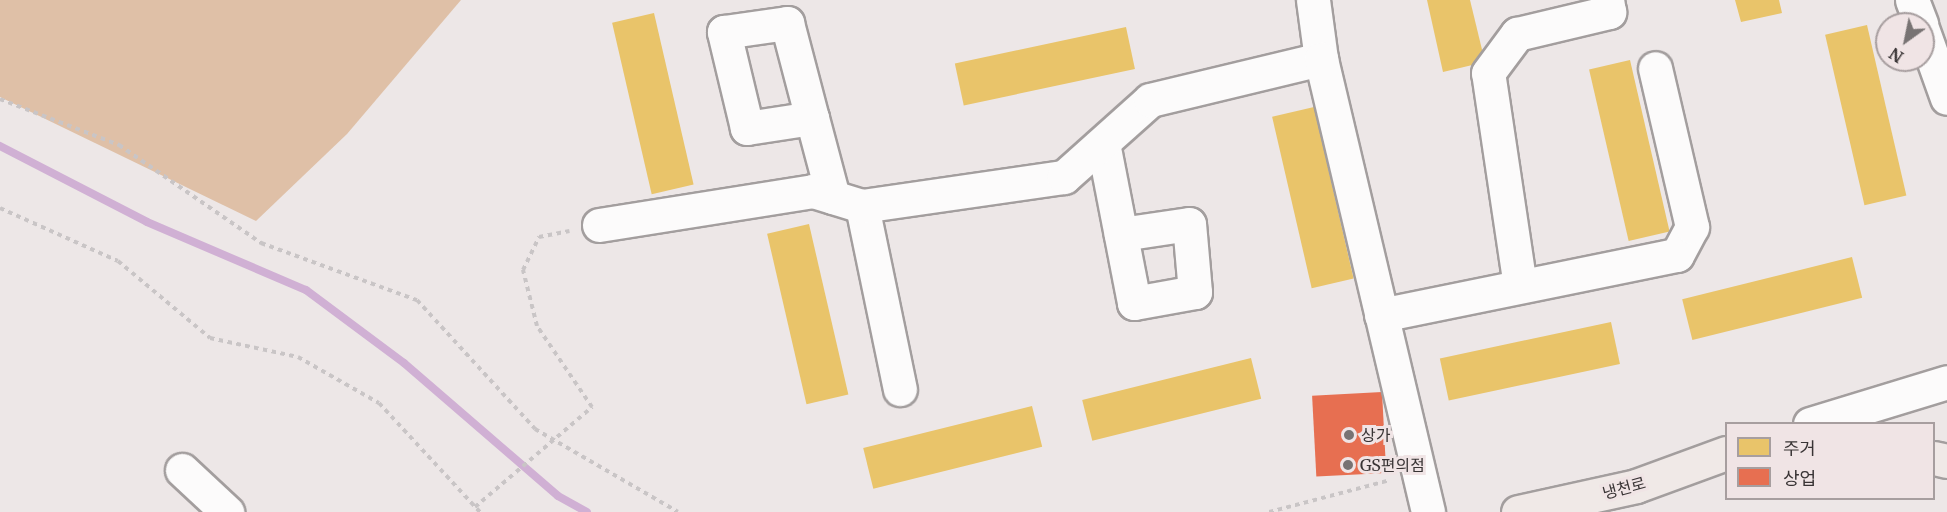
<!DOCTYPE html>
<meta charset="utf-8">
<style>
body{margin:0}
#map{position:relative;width:1947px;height:512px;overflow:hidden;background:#ede7e7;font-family:Merriweather,"Noto Sans KR",serif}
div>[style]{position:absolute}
.forest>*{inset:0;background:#dfc0a7}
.homes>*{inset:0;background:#e9c46a;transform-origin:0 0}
.shops>*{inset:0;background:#e76f51;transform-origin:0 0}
.stream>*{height:8px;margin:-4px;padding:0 4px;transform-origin:4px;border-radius:4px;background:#d0b0d4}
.path>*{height:4px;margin-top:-2px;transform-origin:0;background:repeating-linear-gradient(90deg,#c9c5c6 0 4.5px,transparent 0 9px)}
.roads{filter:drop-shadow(2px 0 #a39e9e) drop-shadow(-2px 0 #a39e9e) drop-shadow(0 2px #a39e9e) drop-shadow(0 -2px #a39e9e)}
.minor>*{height:33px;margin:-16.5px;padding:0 16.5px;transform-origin:16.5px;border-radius:16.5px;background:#fcfbfb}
.major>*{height:33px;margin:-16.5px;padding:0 16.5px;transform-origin:16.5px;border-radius:16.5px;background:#f0e9e7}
.dots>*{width:16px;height:16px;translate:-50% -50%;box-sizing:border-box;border:3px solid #f0e4e5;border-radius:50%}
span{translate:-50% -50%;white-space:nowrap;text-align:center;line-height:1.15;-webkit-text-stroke:6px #f0e4e5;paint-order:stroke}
.poi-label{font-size:16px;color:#393435}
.left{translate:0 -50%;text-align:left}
.street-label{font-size:16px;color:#393435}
.legend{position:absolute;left:1725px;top:422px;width:210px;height:78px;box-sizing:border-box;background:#f0e4e5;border:2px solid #a79e9f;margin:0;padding:8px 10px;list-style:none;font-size:18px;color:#393435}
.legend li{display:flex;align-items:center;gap:12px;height:30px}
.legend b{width:30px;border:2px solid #a79e9f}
.north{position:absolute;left:1875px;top:12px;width:60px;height:60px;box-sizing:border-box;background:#f0e4e5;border:2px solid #a79e9f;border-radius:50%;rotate:213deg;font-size:16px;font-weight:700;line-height:24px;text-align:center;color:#393435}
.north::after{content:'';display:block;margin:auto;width:21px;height:27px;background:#787373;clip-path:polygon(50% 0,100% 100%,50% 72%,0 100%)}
</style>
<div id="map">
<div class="forest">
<i style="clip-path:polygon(0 0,461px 0,347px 134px,256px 221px,0 97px)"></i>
</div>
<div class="homes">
<i style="clip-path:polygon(1427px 0,1470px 0,1485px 62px,1443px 72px)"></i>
<i style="clip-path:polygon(1735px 0,1779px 0,1782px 13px,1741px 22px)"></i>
<i style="left:654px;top:13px;width:176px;height:43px;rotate:77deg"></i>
<i style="left:1867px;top:25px;width:175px;height:43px;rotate:77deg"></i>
<i style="left:1126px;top:27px;width:43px;height:175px;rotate:78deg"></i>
<i style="left:1630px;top:60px;width:176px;height:42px;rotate:77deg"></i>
<i style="left:1314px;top:107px;width:176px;height:43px;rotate:77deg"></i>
<i style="left:809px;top:224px;width:175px;height:43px;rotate:77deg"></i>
<i style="left:1852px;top:257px;width:42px;height:175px;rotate:76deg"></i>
<i style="left:1611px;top:322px;width:43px;height:175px;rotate:78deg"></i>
<i style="left:1251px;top:358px;width:42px;height:174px;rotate:76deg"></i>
<i style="left:1032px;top:406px;width:42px;height:174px;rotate:76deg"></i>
</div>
<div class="shops">
<i style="left:1382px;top:392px;width:81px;height:70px;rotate:87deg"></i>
</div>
<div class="stream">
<i style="left:0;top:146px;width:165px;rotate:27.3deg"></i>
<i style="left:147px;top:222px;width:173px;rotate:23.2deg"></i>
<i style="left:306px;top:290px;width:122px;rotate:36.7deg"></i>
<i style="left:404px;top:363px;width:203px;rotate:40.8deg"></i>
<i style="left:558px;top:496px;width:33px;rotate:29deg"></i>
</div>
<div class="path">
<i style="left:0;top:99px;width:128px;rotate:21.1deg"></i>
<i style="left:119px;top:145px;width:173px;rotate:34.6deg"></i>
<i style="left:261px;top:243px;width:166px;rotate:20.1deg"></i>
<i style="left:417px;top:300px;width:175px;rotate:47.5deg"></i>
<i style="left:535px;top:429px;width:165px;rotate:30.1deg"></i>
<i style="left:0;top:208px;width:129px;rotate:24.2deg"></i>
<i style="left:118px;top:261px;width:120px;rotate:39.9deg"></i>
<i style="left:210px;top:338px;width:90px;rotate:12.2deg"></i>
<i style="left:298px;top:357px;width:93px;rotate:29.6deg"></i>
<i style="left:379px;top:403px;width:149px;rotate:47.2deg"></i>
<i style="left:475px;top:507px;width:154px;rotate:-40.5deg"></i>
<i style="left:592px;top:407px;width:98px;rotate:-124.2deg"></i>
<i style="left:537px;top:326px;width:58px;rotate:-104deg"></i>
<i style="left:523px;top:270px;width:37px;rotate:-64deg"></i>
<i style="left:539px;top:237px;width:31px;rotate:-11deg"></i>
<i style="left:1269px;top:512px;width:125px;rotate:-14.8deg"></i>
</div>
<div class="roads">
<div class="minor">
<i style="left:1313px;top:0;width:60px;rotate:82.3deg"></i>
<i style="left:1912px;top:0;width:26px;rotate:69deg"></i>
<i style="left:1923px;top:31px;width:71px;rotate:70.3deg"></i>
<i style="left:812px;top:118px;width:66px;rotate:171.3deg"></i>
<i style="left:747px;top:128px;width:99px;rotate:-103.5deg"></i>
<i style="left:724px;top:32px;width:64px;rotate:-8.1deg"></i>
<i style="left:787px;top:23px;width:98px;rotate:75.3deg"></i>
<i style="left:812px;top:118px;width:82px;rotate:75.1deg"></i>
<i style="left:1103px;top:143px;width:163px;rotate:79deg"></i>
<i style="left:1134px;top:303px;width:62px;rotate:-10.2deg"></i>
<i style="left:1195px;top:292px;width:68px;rotate:-95deg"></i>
<i style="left:1189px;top:224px;width:69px;rotate:171.6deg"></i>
<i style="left:862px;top:206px;width:187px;rotate:78.3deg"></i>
<i style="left:599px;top:225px;width:217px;rotate:-9deg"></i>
<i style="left:813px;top:191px;width:51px;rotate:17deg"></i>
<i style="left:862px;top:206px;width:204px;rotate:-8.2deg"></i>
<i style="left:1064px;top:177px;width:115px;rotate:-41.8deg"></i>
<i style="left:1150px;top:100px;width:176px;rotate:-13.5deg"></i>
<i style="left:1321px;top:59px;width:465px;rotate:76.7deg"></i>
<i style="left:1520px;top:286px;width:215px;rotate:-98.5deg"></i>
<i style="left:1488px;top:73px;width:49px;rotate:-53.4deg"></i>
<i style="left:1517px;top:34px;width:95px;rotate:-13.4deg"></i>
<i style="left:1609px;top:12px;width:12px;rotate:-99deg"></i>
<i style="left:1381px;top:315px;width:302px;rotate:-11.5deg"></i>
<i style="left:1677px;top:255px;width:32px;rotate:-62deg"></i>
<i style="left:1692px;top:227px;width:163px;rotate:-103.1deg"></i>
<i style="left:1810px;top:424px;width:143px;rotate:-17deg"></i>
<i style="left:182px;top:470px;width:62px;rotate:43deg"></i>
</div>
<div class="major">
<i style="left:1934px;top:458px;width:13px;rotate:13deg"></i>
<i style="left:1518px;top:512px;width:121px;rotate:-12.4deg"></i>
<i style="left:1636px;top:486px;width:96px;rotate:-20.1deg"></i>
</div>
</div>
<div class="dots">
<i style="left:1349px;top:435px;background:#787373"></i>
<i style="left:1348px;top:465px;background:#787373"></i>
</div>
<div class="poi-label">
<span class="left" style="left:1361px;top:435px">상가</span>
<span class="left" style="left:1360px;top:465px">GS편의점</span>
</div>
<div class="street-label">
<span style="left:1624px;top:488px;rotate:-15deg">냉천로</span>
</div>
<ul class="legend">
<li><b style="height:16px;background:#e9c46a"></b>주거</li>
<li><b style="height:16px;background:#e76f51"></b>상업</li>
</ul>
<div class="north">N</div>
</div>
